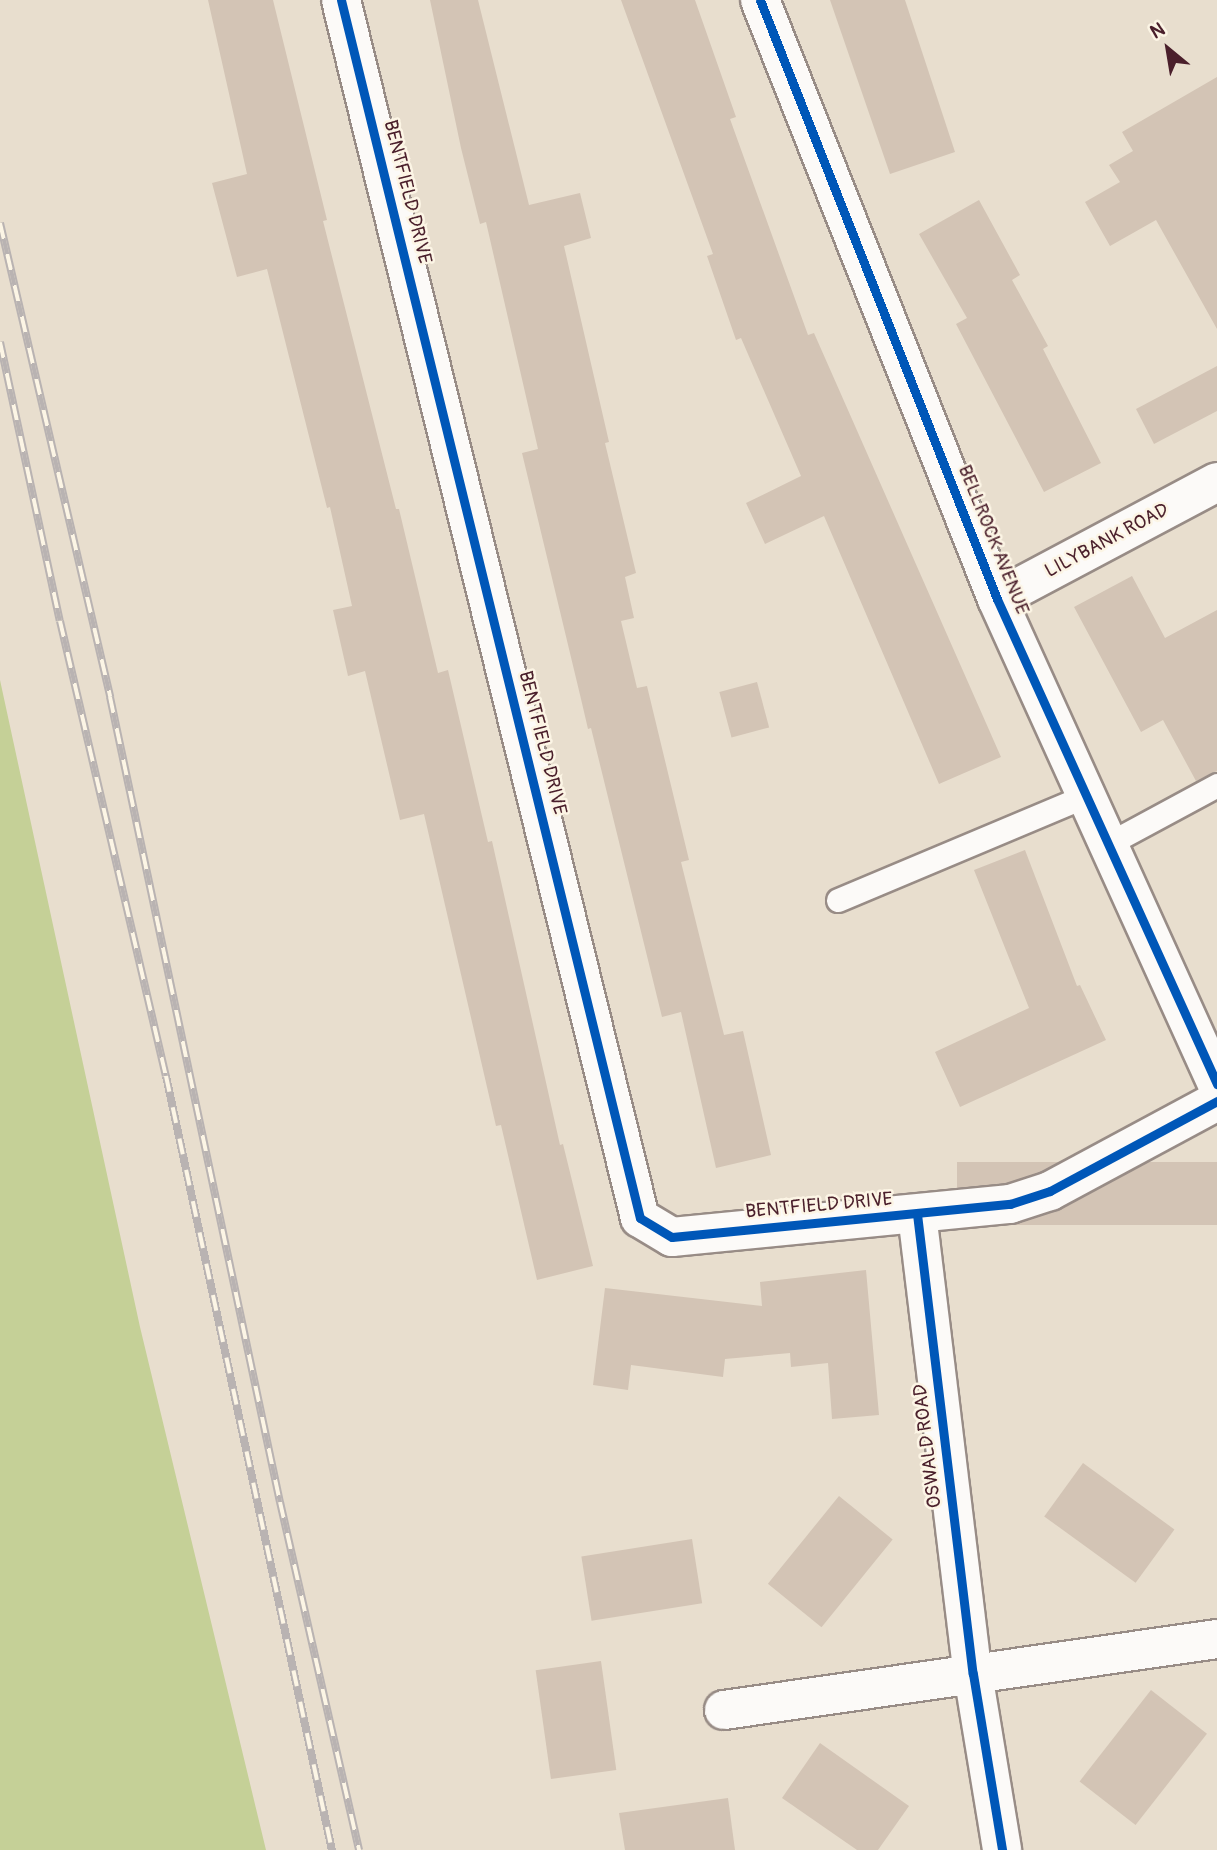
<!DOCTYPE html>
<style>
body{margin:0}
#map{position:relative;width:1217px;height:1850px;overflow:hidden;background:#e8dece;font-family:Pangolin,sans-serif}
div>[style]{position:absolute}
.green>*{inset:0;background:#c5d097}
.building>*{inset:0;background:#d3c4b5;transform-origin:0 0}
.roads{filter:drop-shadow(2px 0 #988c86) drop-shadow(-2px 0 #988c86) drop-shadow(0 2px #988c86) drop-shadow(0 -2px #988c86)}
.service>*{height:23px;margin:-11.5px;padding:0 11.5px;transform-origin:11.5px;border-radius:11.5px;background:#fcfaf8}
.minor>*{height:38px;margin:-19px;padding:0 19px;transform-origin:19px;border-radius:19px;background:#fcfaf8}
.rail>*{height:8px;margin-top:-4px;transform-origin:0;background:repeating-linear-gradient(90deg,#fcf5e5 0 16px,#b9b3b2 0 32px);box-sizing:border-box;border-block:2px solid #b9b3b2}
.cycleway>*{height:9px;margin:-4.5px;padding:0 4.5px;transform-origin:4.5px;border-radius:4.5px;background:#0057b8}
span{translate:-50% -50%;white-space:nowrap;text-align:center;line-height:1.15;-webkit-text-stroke:5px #fcf5e5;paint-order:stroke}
.street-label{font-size:19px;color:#4a1f2b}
.north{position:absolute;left:1133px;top:14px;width:70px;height:70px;-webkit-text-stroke:5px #fcf5e5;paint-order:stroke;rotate:330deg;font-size:19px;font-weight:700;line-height:28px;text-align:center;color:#4a1f2b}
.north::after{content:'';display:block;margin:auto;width:24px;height:32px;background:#4a1f2b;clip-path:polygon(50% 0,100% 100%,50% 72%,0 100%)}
</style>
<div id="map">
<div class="green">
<i style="clip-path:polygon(0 680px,140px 1327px,266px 1850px,0 1850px)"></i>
</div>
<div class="building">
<i style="clip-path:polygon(208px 0,273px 0,327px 220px,323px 221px,396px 509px,399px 509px,438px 673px,448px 670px,488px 842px,492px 841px,560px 1145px,563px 1144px,593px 1266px,537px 1280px,501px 1125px,496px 1126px,424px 814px,400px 820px,365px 671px,348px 676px,333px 610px,352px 606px,330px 507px,327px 508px,267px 269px,237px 277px,212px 183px,247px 174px)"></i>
<i style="clip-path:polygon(430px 0,478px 0,529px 205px,580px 193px,591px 238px,564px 246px,609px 442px,605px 443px,636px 573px,625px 577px,634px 618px,621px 621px,637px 688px,647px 686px,689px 860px,681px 862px,724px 1035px,743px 1031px,771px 1155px,716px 1168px,681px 1012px,662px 1017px,591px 728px,588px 729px,581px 699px,522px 453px,538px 449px,486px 222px,480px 224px,461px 148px)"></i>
<i style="clip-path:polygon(621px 0,695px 0,736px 117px,730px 119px,808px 335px,814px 333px,1001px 757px,939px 784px,824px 516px,765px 544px,746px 503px,801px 476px,741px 338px,736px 340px,707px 256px,713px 254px)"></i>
<i style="clip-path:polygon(830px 0,905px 0,955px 152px,890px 174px)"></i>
<i style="clip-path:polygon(1217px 77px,1217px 329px,1156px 220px,1110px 246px,1085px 202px,1120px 182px,1109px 165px,1133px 151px,1122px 132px)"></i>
<i style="clip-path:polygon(979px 200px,1020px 275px,1012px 280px,1048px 346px,1043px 349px,1101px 463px,1044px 492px,956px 324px,967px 318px,919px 234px)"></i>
<i style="clip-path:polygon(1217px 366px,1217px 411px,1154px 444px,1136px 409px)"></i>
<i style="clip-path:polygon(1132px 576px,1165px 638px,1217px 610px,1217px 771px,1196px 781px,1163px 720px,1141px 732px,1074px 607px)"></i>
<i style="left:757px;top:682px;width:47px;height:39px;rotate:75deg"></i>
<i style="clip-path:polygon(1025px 850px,1077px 986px,1080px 985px,1106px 1040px,960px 1107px,935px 1052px,1029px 1008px,974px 870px)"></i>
<i style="left:1217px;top:1162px;width:63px;height:260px;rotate:90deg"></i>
<i style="clip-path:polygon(866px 1270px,879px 1415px,832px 1419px,828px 1363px,791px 1367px,790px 1353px,725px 1359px,723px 1377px,631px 1365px,628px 1390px,593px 1385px,605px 1288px,762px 1306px,760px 1282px)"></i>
<i style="left:1083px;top:1463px;width:113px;height:66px;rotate:36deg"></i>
<i style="left:839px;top:1496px;width:69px;height:113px;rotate:39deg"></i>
<i style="left:692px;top:1539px;width:65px;height:112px;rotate:81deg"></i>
<i style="left:601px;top:1661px;width:110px;height:66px;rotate:82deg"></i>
<i style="left:1151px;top:1690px;width:71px;height:116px;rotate:38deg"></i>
<i style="clip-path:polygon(820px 1743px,909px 1806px,878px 1850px,857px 1850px,782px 1798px)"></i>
<i style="clip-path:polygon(728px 1798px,735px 1850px,625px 1850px,619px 1813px)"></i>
</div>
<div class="roads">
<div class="service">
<i style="left:1108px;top:844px;width:124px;rotate:-28.4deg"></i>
<i style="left:838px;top:900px;width:269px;rotate:-22.8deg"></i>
</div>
<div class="minor">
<i style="left:341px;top:0;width:1254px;rotate:76.21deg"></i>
<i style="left:640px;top:1218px;width:37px;rotate:31deg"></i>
<i style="left:672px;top:1237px;width:340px;rotate:-5.6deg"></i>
<i style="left:1010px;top:1204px;width:42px;rotate:-18deg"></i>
<i style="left:1050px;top:1191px;width:190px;rotate:-28.3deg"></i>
<i style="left:760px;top:0;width:644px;rotate:68.41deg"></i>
<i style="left:997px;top:599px;width:533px;rotate:65.6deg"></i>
<i style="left:997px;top:599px;width:249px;rotate:-28deg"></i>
<i style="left:917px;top:1214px;width:463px;rotate:83.1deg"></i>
<i style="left:973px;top:1674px;width:178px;rotate:80.6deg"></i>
<i style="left:724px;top:1710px;width:498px;rotate:-8.2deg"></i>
</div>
</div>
<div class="rail">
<i style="left:0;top:223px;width:487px;rotate:76.9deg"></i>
<i style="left:110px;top:697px;width:823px;rotate:78.08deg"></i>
<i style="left:280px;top:1502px;width:357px;rotate:77.2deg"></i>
<i style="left:0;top:342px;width:285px;rotate:77.9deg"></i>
<i style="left:60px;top:621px;width:467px;rotate:76.9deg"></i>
<i style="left:166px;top:1076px;width:792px;rotate:77.9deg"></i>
</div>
<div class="cycleway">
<i style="left:341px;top:0;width:1254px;rotate:76.21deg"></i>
<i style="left:640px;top:1218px;width:37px;rotate:31deg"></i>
<i style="left:672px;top:1237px;width:340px;rotate:-5.6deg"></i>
<i style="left:1010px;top:1204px;width:42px;rotate:-18deg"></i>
<i style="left:1050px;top:1191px;width:190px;rotate:-28.3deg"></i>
<i style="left:760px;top:0;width:644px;rotate:68.41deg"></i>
<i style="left:997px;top:599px;width:533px;rotate:65.6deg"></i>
<i style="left:917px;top:1214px;width:463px;rotate:83.1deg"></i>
<i style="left:973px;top:1674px;width:178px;rotate:80.6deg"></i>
</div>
<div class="street-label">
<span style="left:407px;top:192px;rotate:76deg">BENTFIELD DRIVE</span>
<span style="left:993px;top:540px;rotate:68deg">BELLROCK AVENUE</span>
<span style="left:1107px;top:541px;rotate:-28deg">LILYBANK ROAD</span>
<span style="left:542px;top:743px;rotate:76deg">BENTFIELD DRIVE</span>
<span style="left:819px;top:1206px;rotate:-5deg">BENTFIELD DRIVE</span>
<span style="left:928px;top:1446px;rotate:-97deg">OSWALD ROAD</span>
</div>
<div class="north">N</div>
</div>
